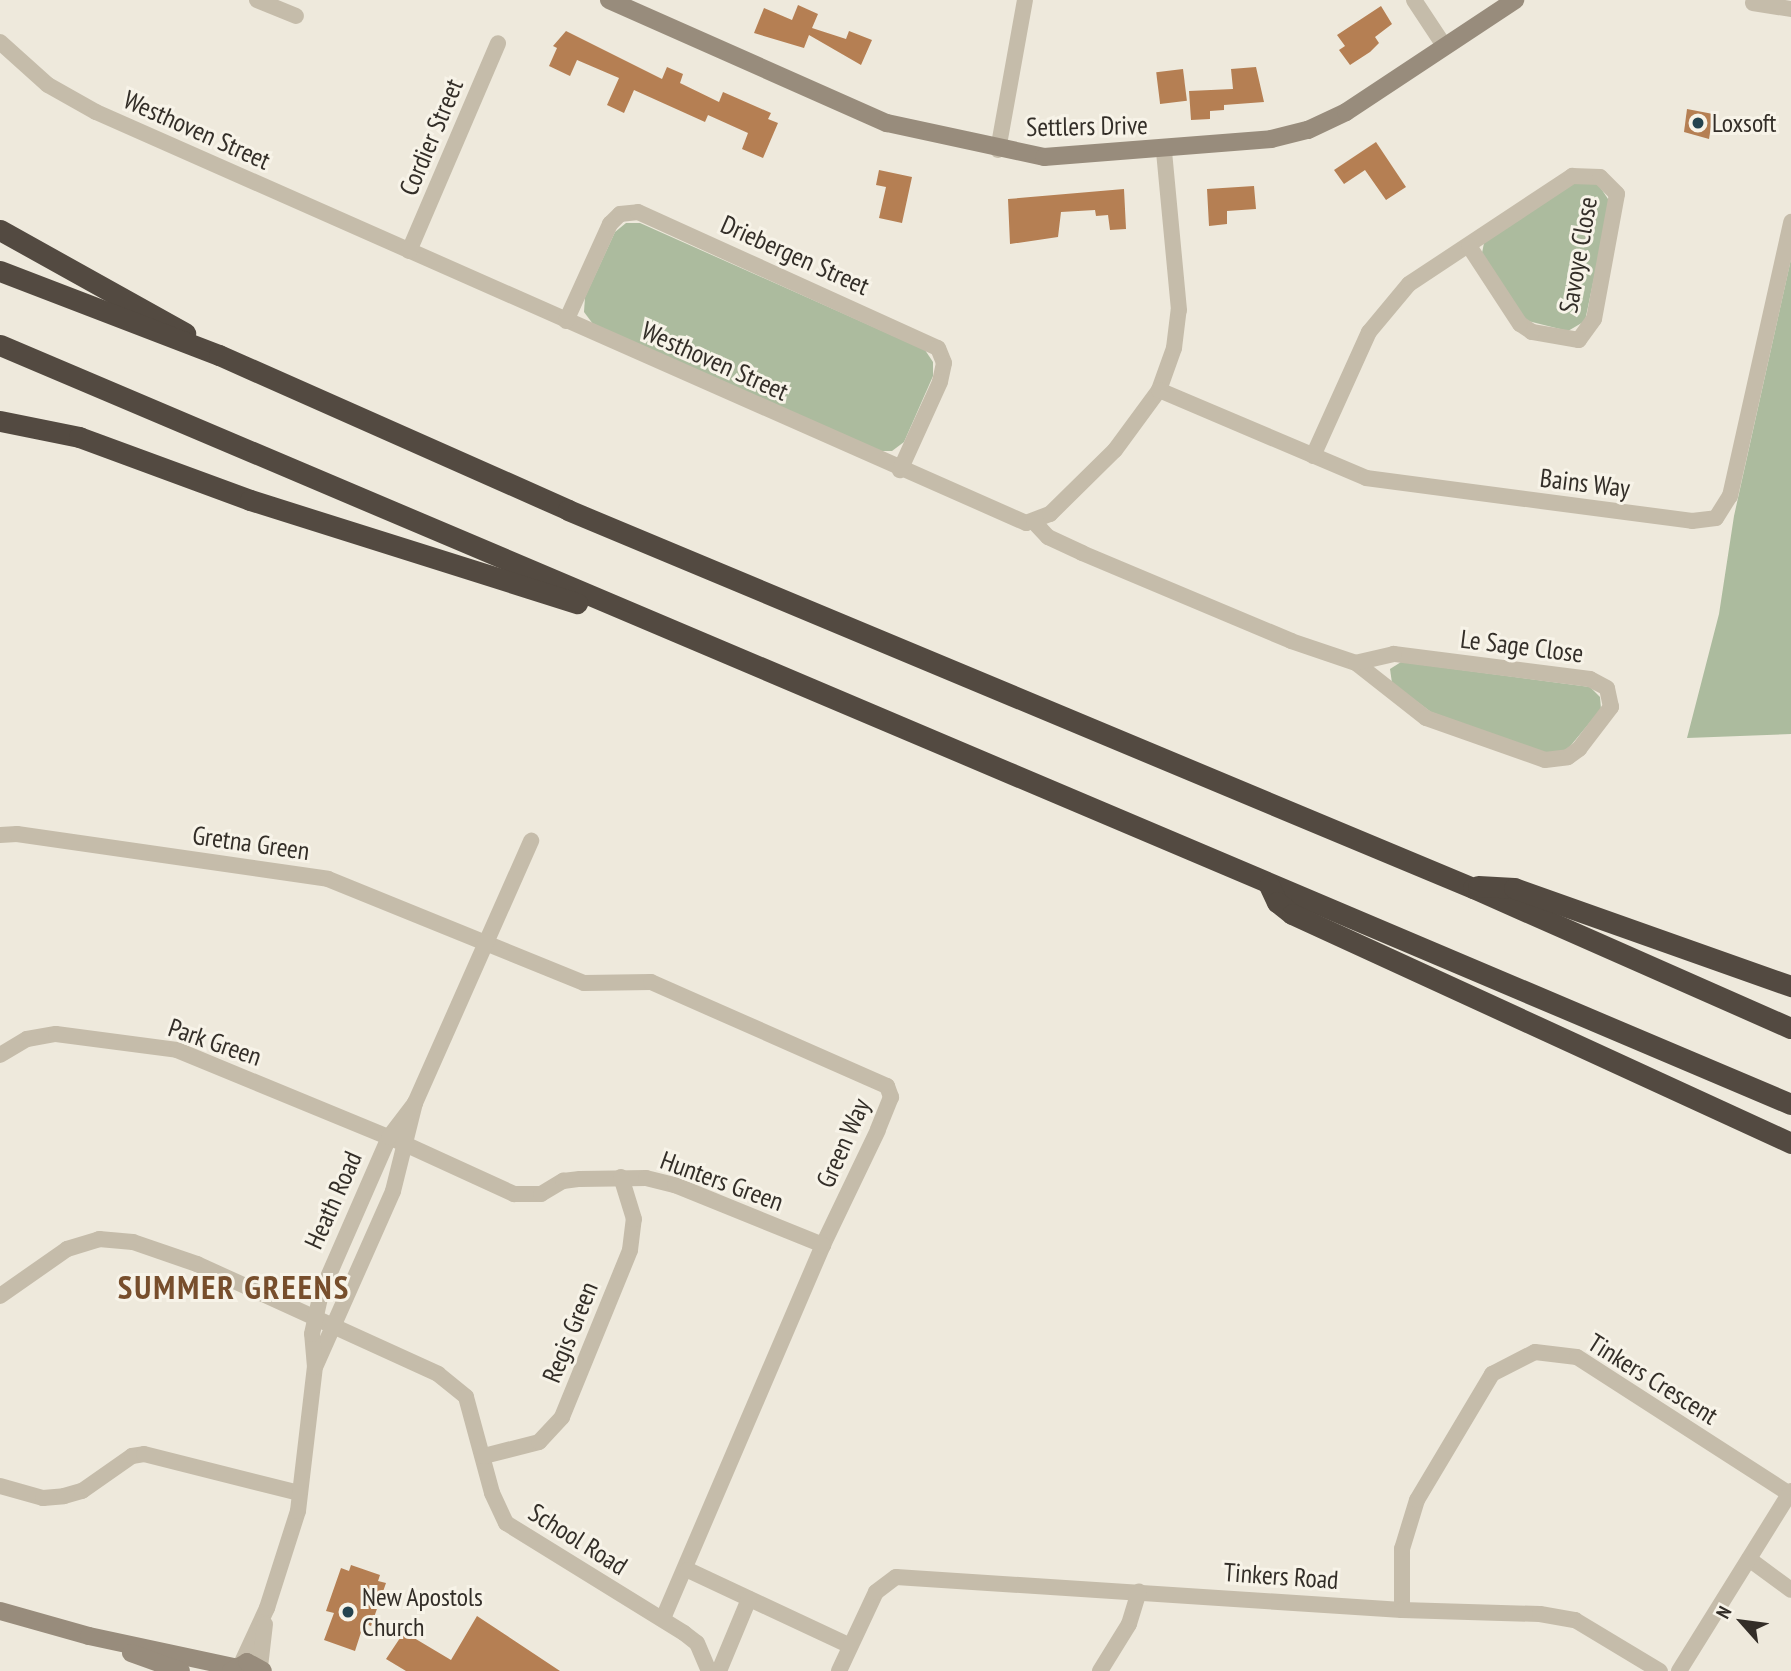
<!DOCTYPE html>
<style>
body{margin:0}
#map{position:relative;width:1791px;height:1671px;overflow:hidden;background:#eee9dc;font-family:"PT Sans Narrow",sans-serif}
div>[style]{position:absolute}
.green>*{inset:0;background:#acbb9e}
.building>*{inset:0;background:#b57f53;transform-origin:0 0}
.street>*{height:16px;margin:-8px;padding:0 8px;transform-origin:8px;border-radius:8px;background:#c5bcaa}
.secondary>*{height:18px;margin:-9px;padding:0 9px;transform-origin:9px;border-radius:9px;background:#988c7c}
.highway>*{height:21px;margin:-10.5px;padding:0 10.5px;transform-origin:10.5px;border-radius:10.5px;background:#534a41}
.dots>*{width:19px;height:19px;translate:-50% -50%;box-sizing:border-box;border:4px solid #f7f3e8;border-radius:50%}
span{translate:-50% -50%;white-space:nowrap;text-align:center;line-height:1.15;-webkit-text-stroke:6px #f7f3e8;paint-order:stroke}
.poi-label{font-size:26px;color:#332e28}
.left{translate:0 -50%;text-align:left}
.street-label{font-size:26px;color:#332e28}
.district-label{font-size:33px;color:#774e2c;font-weight:700;letter-spacing:2px}
.north{position:absolute;left:1707px;top:1587px;width:70px;height:70px;-webkit-text-stroke:5px #f7f3e8;paint-order:stroke;rotate:298deg;font-size:19px;font-weight:700;line-height:28px;text-align:center;color:#332e28}
.north::after{content:'';display:block;margin:auto;width:24px;height:32px;background:#332e28;clip-path:polygon(50% 0,100% 100%,50% 72%,0 100%)}
</style>
<div id="map">
<div class="green">
<i style="clip-path:polygon(1573px 184px,1598px 184px,1610px 202px,1585px 321px,1568px 331px,1524px 320px,1482px 253px,1484px 243px)"></i>
<i style="clip-path:polygon(626px 223px,640px 223px,925px 350px,933px 362px,933px 376px,904px 442px,892px 451px,878px 451px,593px 324px,584px 312px,585px 297px,615px 232px)"></i>
<i style="clip-path:polygon(1791px 259px,1791px 734px,1687px 738px,1719px 614px,1734px 516px)"></i>
<i style="clip-path:polygon(1401px 662px,1590px 687px,1600px 697px,1601px 709px,1567px 750px,1545px 753px,1431px 712px,1392px 683px,1390px 669px)"></i>
</div>
<div class="building">
<i style="clip-path:polygon(798px 5px,818px 14px,812px 28px,846px 39px,849px 31px,872px 40px,861px 65px,809px 35px,804px 48px,754px 33px,764px 8px,792px 20px)"></i>
<i style="clip-path:polygon(1381px 6px,1392px 24px,1375px 37px,1379px 43px,1370px 52px,1350px 65px,1339px 50px,1345px 46px,1337px 35px)"></i>
<i style="clip-path:polygon(566px 31px,662px 79px,667px 67px,683px 74px,680px 83px,719px 102px,723px 92px,771px 113px,768px 119px,778px 123px,763px 158px,742px 149px,748px 133px,708px 115px,705px 122px,634px 90px,624px 113px,607px 105px,619px 78px,577px 60px,570px 76px,549px 66px,557px 48px,553px 46px)"></i>
<i style="clip-path:polygon(1256px 67px,1264px 102px,1224px 105px,1224px 110px,1210px 111px,1210px 119px,1191px 120px,1189px 91px,1233px 89px,1231px 69px)"></i>
<i style="left:1183px;top:69px;width:32px;height:27px;rotate:83deg"></i>
<i style="clip-path:polygon(1687px 109px,1713px 114px,1709px 139px,1684px 132px)"></i>
<i style="clip-path:polygon(1376px 142px,1406px 187px,1386px 200px,1365px 170px,1344px 184px,1334px 170px)"></i>
<i style="clip-path:polygon(879px 170px,912px 177px,902px 223px,879px 218px,886px 187px,876px 185px)"></i>
<i style="clip-path:polygon(1254px 186px,1256px 209px,1227px 211px,1227px 224px,1209px 226px,1207px 189px)"></i>
<i style="clip-path:polygon(1124px 189px,1126px 229px,1110px 230px,1108px 215px,1096px 216px,1095px 210px,1061px 212px,1058px 237px,1010px 244px,1008px 199px)"></i>
<i style="clip-path:polygon(351px 1565px,380px 1575px,378px 1581px,386px 1583px,371px 1626px,364px 1623px,355px 1651px,324px 1640px,334px 1613px,326px 1611px,341px 1568px,349px 1571px)"></i>
<i style="clip-path:polygon(477px 1616px,560px 1671px,406px 1671px,386px 1659px,404px 1632px,451px 1660px)"></i>
</div>
<div class="street">
<i style="left:257px;top:0;width:42px;rotate:22.3deg"></i>
<i style="left:1414px;top:0;width:56px;rotate:56.6deg"></i>
<i style="left:1753px;top:3px;width:38px;rotate:9deg"></i>
<i style="left:0;top:42px;width:64px;rotate:41.9deg"></i>
<i style="left:48px;top:85px;width:55px;rotate:29.4deg"></i>
<i style="left:96px;top:112px;width:1017px;rotate:23.84deg"></i>
<i style="left:1026px;top:523px;width:26px;rotate:-21deg"></i>
<i style="left:1050px;top:514px;width:91px;rotate:-44.6deg"></i>
<i style="left:1115px;top:450px;width:74px;rotate:-53.7deg"></i>
<i style="left:1159px;top:390px;width:45px;rotate:-70.3deg"></i>
<i style="left:1174px;top:348px;width:38px;rotate:-83deg"></i>
<i style="left:1179px;top:310px;width:161px;rotate:-95.4deg"></i>
<i style="left:998px;top:150px;width:152px;rotate:-79.8deg"></i>
<i style="left:409px;top:251px;width:226px;rotate:-66.8deg"></i>
<i style="left:566px;top:321px;width:107px;rotate:-65.6deg"></i>
<i style="left:610px;top:224px;width:14px;rotate:-45deg"></i>
<i style="left:620px;top:214px;width:18px;rotate:-6deg"></i>
<i style="left:638px;top:212px;width:329px;rotate:24.4deg"></i>
<i style="left:938px;top:348px;width:16px;rotate:68deg"></i>
<i style="left:944px;top:363px;width:19px;rotate:102deg"></i>
<i style="left:940px;top:382px;width:97px;rotate:114.4deg"></i>
<i style="left:1159px;top:390px;width:225px;rotate:23deg"></i>
<i style="left:1366px;top:478px;width:329px;rotate:7.5deg"></i>
<i style="left:1692px;top:521px;width:24px;rotate:-7deg"></i>
<i style="left:1716px;top:518px;width:26px;rotate:-58deg"></i>
<i style="left:1730px;top:496px;width:281px;rotate:-77.4deg"></i>
<i style="left:1313px;top:456px;width:136px;rotate:-65.7deg"></i>
<i style="left:1369px;top:332px;width:62px;rotate:-50.2deg"></i>
<i style="left:1409px;top:284px;width:196px;rotate:-33.5deg"></i>
<i style="left:1572px;top:176px;width:28px;rotate:2deg"></i>
<i style="left:1600px;top:177px;width:24px;rotate:45deg"></i>
<i style="left:1617px;top:194px;width:127px;rotate:100.4deg"></i>
<i style="left:1594px;top:319px;width:26px;rotate:126deg"></i>
<i style="left:1579px;top:340px;width:48px;rotate:-170.3deg"></i>
<i style="left:1532px;top:332px;width:14px;rotate:-146deg"></i>
<i style="left:1520px;top:324px;width:93px;rotate:-123.2deg"></i>
<i style="left:1034px;top:522px;width:21px;rotate:47deg"></i>
<i style="left:1048px;top:537px;width:38px;rotate:25deg"></i>
<i style="left:1082px;top:553px;width:227px;rotate:22.8deg"></i>
<i style="left:1291px;top:641px;width:69px;rotate:18.7deg"></i>
<i style="left:1356px;top:663px;width:89px;rotate:38.2deg"></i>
<i style="left:1426px;top:718px;width:126px;rotate:19.4deg"></i>
<i style="left:1545px;top:760px;width:23px;rotate:-7deg"></i>
<i style="left:1568px;top:757px;width:14px;rotate:-36deg"></i>
<i style="left:1579px;top:749px;width:53px;rotate:-52.7deg"></i>
<i style="left:1611px;top:707px;width:19px;rotate:-102deg"></i>
<i style="left:1607px;top:688px;width:19px;rotate:-152deg"></i>
<i style="left:1590px;top:679px;width:198px;rotate:-172.7deg"></i>
<i style="left:1394px;top:654px;width:39px;rotate:167deg"></i>
<i style="left:0;top:835px;width:17px;rotate:-3deg"></i>
<i style="left:17px;top:834px;width:314px;rotate:8.2deg"></i>
<i style="left:328px;top:879px;width:276px;rotate:22.1deg"></i>
<i style="left:584px;top:983px;width:67px;rotate:-0.9deg"></i>
<i style="left:651px;top:982px;width:258px;rotate:23.8deg"></i>
<i style="left:887px;top:1086px;width:12px;rotate:70deg"></i>
<i style="left:891px;top:1097px;width:35px;rotate:112deg"></i>
<i style="left:878px;top:1130px;width:127px;rotate:115.6deg"></i>
<i style="left:823px;top:1245px;width:407px;rotate:113.2deg"></i>
<i style="left:0;top:1055px;width:31px;rotate:-31deg"></i>
<i style="left:27px;top:1039px;width:29px;rotate:-10deg"></i>
<i style="left:56px;top:1034px;width:122px;rotate:7.5deg"></i>
<i style="left:177px;top:1050px;width:249px;rotate:22.4deg"></i>
<i style="left:407px;top:1145px;width:118px;rotate:24.6deg"></i>
<i style="left:514px;top:1194px;width:27px"></i>
<i style="left:541px;top:1194px;width:26px;rotate:-31deg"></i>
<i style="left:563px;top:1181px;width:17px;rotate:-7deg"></i>
<i style="left:580px;top:1179px;width:66px;rotate:-0.9deg"></i>
<i style="left:646px;top:1178px;width:30px;rotate:14deg"></i>
<i style="left:675px;top:1185px;width:160px;rotate:22.1deg"></i>
<i style="left:0;top:1296px;width:82px;rotate:-35deg"></i>
<i style="left:67px;top:1249px;width:34px;rotate:-17deg"></i>
<i style="left:99px;top:1239px;width:34px;rotate:5deg"></i>
<i style="left:133px;top:1242px;width:68px;rotate:19deg"></i>
<i style="left:197px;top:1264px;width:265px;rotate:24.5deg"></i>
<i style="left:438px;top:1374px;width:36px;rotate:39deg"></i>
<i style="left:466px;top:1397px;width:99px;rotate:74.8deg"></i>
<i style="left:492px;top:1493px;width:33px;rotate:65deg"></i>
<i style="left:506px;top:1523px;width:209px;rotate:31.7deg"></i>
<i style="left:684px;top:1633px;width:16px;rotate:38deg"></i>
<i style="left:697px;top:1643px;width:30px;rotate:67deg"></i>
<i style="left:316px;top:1365px;width:190px;rotate:-66.1deg"></i>
<i style="left:393px;top:1191px;width:91px;rotate:-76deg"></i>
<i style="left:415px;top:1103px;width:287px;rotate:-66.1deg"></i>
<i style="left:484px;top:1456px;width:57px;rotate:-14.3deg"></i>
<i style="left:539px;top:1442px;width:34px;rotate:-47deg"></i>
<i style="left:562px;top:1417px;width:180px;rotate:-67.8deg"></i>
<i style="left:630px;top:1250px;width:31px;rotate:-83deg"></i>
<i style="left:634px;top:1219px;width:44px;rotate:-107.2deg"></i>
<i style="left:0;top:1486px;width:45px;rotate:15.6deg"></i>
<i style="left:43px;top:1498px;width:21px;rotate:-5deg"></i>
<i style="left:64px;top:1496px;width:19px;rotate:-16deg"></i>
<i style="left:82px;top:1491px;width:61px;rotate:-35deg"></i>
<i style="left:132px;top:1456px;width:12px;rotate:-9deg"></i>
<i style="left:144px;top:1454px;width:160px;rotate:14.1deg"></i>
<i style="left:1749px;top:1559px;width:52px;rotate:36.4deg"></i>
<i style="left:688px;top:1570px;width:177px;rotate:25.1deg"></i>
<i style="left:1402px;top:1610px;width:61px;rotate:-90deg"></i>
<i style="left:1402px;top:1549px;width:51px;rotate:-73deg"></i>
<i style="left:1417px;top:1500px;width:147px;rotate:-59.2deg"></i>
<i style="left:1492px;top:1374px;width:48px;rotate:-27.1deg"></i>
<i style="left:1535px;top:1352px;width:42px;rotate:6.8deg"></i>
<i style="left:1577px;top:1357px;width:251px;rotate:32.8deg"></i>
<i style="left:242px;top:1662px;width:60px;rotate:-65.2deg"></i>
<i style="left:267px;top:1608px;width:102px;rotate:-72.3deg"></i>
<i style="left:298px;top:1511px;width:145px;rotate:-83.3deg"></i>
<i style="left:315px;top:1367px;width:33px;rotate:-95deg"></i>
<i style="left:312px;top:1334px;width:42px;rotate:-77.6deg"></i>
<i style="left:321px;top:1293px;width:170px;rotate:-66.4deg"></i>
<i style="left:389px;top:1137px;width:43px;rotate:-52.6deg"></i>
<i style="left:260px;top:1667px;width:43px;rotate:-83.4deg"></i>
<i style="left:719px;top:1671px;width:78px;rotate:-67.4deg"></i>
<i style="left:839px;top:1671px;width:87px;rotate:-64.9deg"></i>
<i style="left:876px;top:1592px;width:25px;rotate:-37deg"></i>
<i style="left:896px;top:1577px;width:507px;rotate:3.73deg"></i>
<i style="left:1402px;top:1610px;width:138px;rotate:1.7deg"></i>
<i style="left:1540px;top:1614px;width:36px;rotate:10deg"></i>
<i style="left:1575px;top:1620px;width:99px;rotate:31deg"></i>
<i style="left:1100px;top:1671px;width:55px;rotate:-58.3deg"></i>
<i style="left:1129px;top:1624px;width:34px;rotate:-73deg"></i>
<i style="left:1679px;top:1671px;width:212px;rotate:-58.1deg"></i>
</div>
<div class="secondary">
<i style="left:609px;top:0;width:304px;rotate:23.9deg"></i>
<i style="left:887px;top:123px;width:161px;rotate:12.2deg"></i>
<i style="left:1044px;top:157px;width:228px;rotate:-4.5deg"></i>
<i style="left:1271px;top:139px;width:38px;rotate:-14deg"></i>
<i style="left:1308px;top:130px;width:42px;rotate:-25.3deg"></i>
<i style="left:1346px;top:112px;width:203px;rotate:-33.5deg"></i>
<i style="left:0;top:1611px;width:92px;rotate:15.7deg"></i>
<i style="left:89px;top:1636px;width:148px;rotate:12.1deg"></i>
<i style="left:131px;top:1653px;width:53px;rotate:19.8deg"></i>
<i style="left:231px;top:1671px;width:18px;rotate:-29deg"></i>
<i style="left:247px;top:1662px;width:18px;rotate:29deg"></i>
</div>
<div class="highway">
<i style="left:0;top:230px;width:212px;rotate:29.1deg"></i>
<i style="left:0;top:271px;width:235px;rotate:21deg"></i>
<i style="left:219px;top:355px;width:382px;rotate:23.9deg"></i>
<i style="left:568px;top:510px;width:981px;rotate:22.67deg"></i>
<i style="left:1473px;top:888px;width:347px;rotate:23.8deg"></i>
<i style="left:0;top:345px;width:1945px;rotate:22.97deg"></i>
<i style="left:0;top:421px;width:81px;rotate:11.4deg"></i>
<i style="left:79px;top:437px;width:182px;rotate:20.2deg"></i>
<i style="left:250px;top:500px;width:343px;rotate:17.5deg"></i>
<i style="left:1269px;top:885px;width:19px;rotate:65deg"></i>
<i style="left:1277px;top:902px;width:19px;rotate:39deg"></i>
<i style="left:1292px;top:914px;width:549px;rotate:24.65deg"></i>
<i style="left:1478px;top:886px;width:36px;rotate:3deg"></i>
<i style="left:1514px;top:888px;width:294px;rotate:19.5deg"></i>
</div>
<div class="dots">
<i style="left:1698px;top:123px;background:#24434f"></i>
<i style="left:348px;top:1612px;background:#24434f"></i>
</div>
<div class="poi-label">
<span class="left" style="left:1712px;top:123px">Loxsoft</span>
<span class="left" style="left:362px;top:1612px">New Apostols<br>Church</span>
</div>
<div class="street-label">
<span style="left:1087px;top:126px;rotate:-1deg">Settlers Drive</span>
<span style="left:197px;top:130px;rotate:24deg">Westhoven Street</span>
<span style="left:431px;top:137px;rotate:-67deg">Cordier Street</span>
<span style="left:795px;top:255px;rotate:24deg">Driebergen Street</span>
<span style="left:1578px;top:255px;rotate:-80deg">Savoye Close</span>
<span style="left:715px;top:361px;rotate:24deg">Westhoven Street</span>
<span style="left:1585px;top:483px;rotate:7deg">Bains Way</span>
<span style="left:1522px;top:646px;rotate:7deg">Le Sage Close</span>
<span style="left:251px;top:843px;rotate:8deg">Gretna Green</span>
<span style="left:215px;top:1042px;rotate:19deg">Park Green</span>
<span style="left:843px;top:1143px;rotate:-66deg">Green Way</span>
<span style="left:722px;top:1181px;rotate:20deg">Hunters Green</span>
<span style="left:333px;top:1200px;rotate:-66deg">Heath Road</span>
<span style="left:570px;top:1332px;rotate:-68deg">Regis Green</span>
<span style="left:1653px;top:1379px;rotate:32deg">Tinkers Crescent</span>
<span style="left:578px;top:1539px;rotate:32deg">School Road</span>
<span style="left:1281px;top:1576px;rotate:4deg">Tinkers Road</span>
</div>
<div class="district-label">
<span style="left:234px;top:1287px">SUMMER GREENS</span>
</div>
<div class="north">N</div>
</div>
